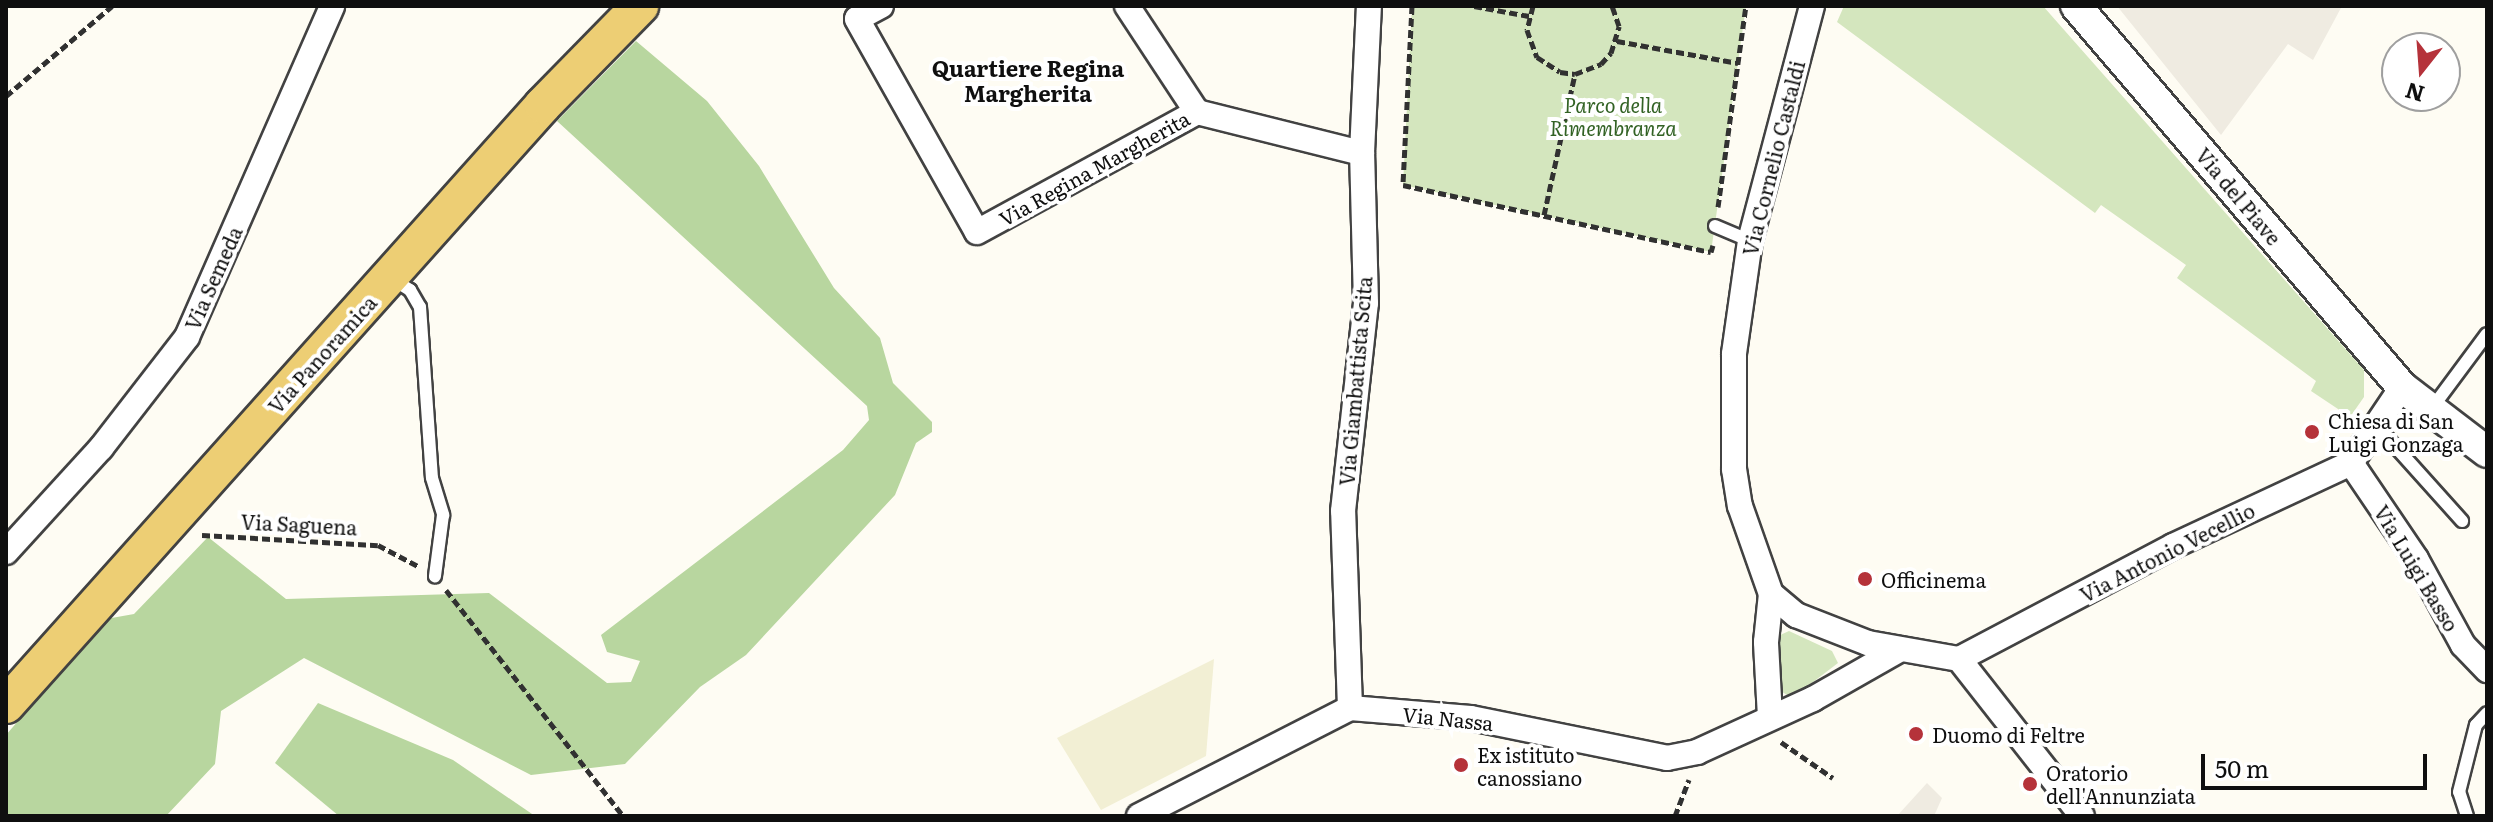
<!DOCTYPE html>
<style>
body{margin:0}
#map{position:relative;width:2493px;height:822px;overflow:hidden;background:#fefcf3;font-family:Literata,serif}
div>[style]{position:absolute}
.farmland>*{inset:0;background:#f2efd4}
.green>*{inset:0;background:#d4e6be}
.forest>*{inset:0;background:#b8d69f}
.plaza>*{inset:0;background:#efebe1}
.path>*{height:5px;margin-top:-2.5px;transform-origin:0;background:repeating-linear-gradient(90deg,#313131 0 8px,transparent 0 12px)}
.roads{filter:drop-shadow(2px 0 #424242) drop-shadow(-2px 0 #424242) drop-shadow(0 2px #424242) drop-shadow(0 -2px #424242)}
.service>*{height:12px;margin:-6px;padding:0 6px;transform-origin:6px;border-radius:6px;background:#fff}
.minor>*{height:24px;margin:-12px;padding:0 12px;transform-origin:12px;border-radius:12px;background:#fff}
.tertiary>*{height:30px;margin:-15px;padding:0 15px;transform-origin:15px;border-radius:15px;background:#fff}
.primary>*{height:36px;margin:-18px;padding:0 18px;transform-origin:18px;border-radius:18px;background:#edce74}
.dots>*{width:22px;height:22px;translate:-50% -50%;box-sizing:border-box;border:4px solid #fff;border-radius:50%}
span{translate:-50% -50%;white-space:nowrap;text-align:center;line-height:1.15;-webkit-text-stroke:8px #fff;paint-order:stroke}
.park-label{font-size:20px;color:#326224;font-style:italic}
.street-label{font-size:20px;color:#0f0f0f}
.poi-label{font-size:20px;color:#0f0f0f}
.left{translate:0 -50%;text-align:left}
.neighbourhood-label{font-size:22px;color:#0f0f0f;font-weight:700}
.frame{position:absolute;inset:0;border:8px solid #0f0f0f;pointer-events:none}
.north{position:absolute;left:2381px;top:32px;width:80px;height:80px;box-sizing:border-box;background:#fff;border:2px solid #9f9f9f;border-radius:50%;rotate:197deg;font-size:22px;font-weight:700;line-height:32px;text-align:center;color:#0f0f0f}
.north::after{content:'';display:block;margin:auto;width:28px;height:36px;background:#b5323a;clip-path:polygon(50% 0,100% 100%,50% 72%,0 100%)}
.scale{position:absolute;left:2201px;top:754px;width:226px;height:36px;box-sizing:border-box;border:4px solid #0f0f0f;border-top:0;padding-left:10px;font-size:24px;line-height:28px;white-space:nowrap;color:#0f0f0f;-webkit-text-stroke:6px #fff;paint-order:stroke}
</style>
<div id="map">
<div class="farmland">
<i style="clip-path:polygon(1214px 659px,1206px 756px,1101px 810px,1057px 738px)"></i>
</div>
<div class="green">
<i style="clip-path:polygon(1412px 6px,1746px 6px,1711px 252px,1403px 185px)"></i>
<i style="clip-path:polygon(1844px 6px,2043px 6px,2364px 370px,2364px 397px,2350px 417px,2311px 391px,2316px 381px,2177px 278px,2186px 265px,2101px 205px,2095px 213px,1837px 22px)"></i>
<i style="clip-path:polygon(1789px 631px,1832px 651px,1838px 663px,1792px 698px,1779px 690px,1778px 636px)"></i>
</div>
<div class="forest">
<i style="clip-path:polygon(636px 41px,707px 101px,759px 166px,834px 288px,880px 338px,893px 383px,932px 422px,932px 432px,916px 443px,895px 495px,746px 655px,700px 687px,625px 764px,531px 775px,304px 658px,221px 711px,215px 764px,166px 816px,6px 816px,6px 735px,106px 619px,134px 614px,208px 537px,286px 599px,489px 593px,607px 683px,631px 682px,640px 661px,607px 652px,601px 635px,843px 450px,869px 420px,867px 406px,557px 121px)"></i>
<i style="clip-path:polygon(318px 703px,453px 760px,535px 816px,339px 816px,275px 763px)"></i>
</div>
<div class="plaza">
<i style="clip-path:polygon(2117px 6px,2342px 6px,2313px 60px,2288px 44px,2221px 135px)"></i>
<i style="clip-path:polygon(1927px 783px,1942px 798px,1934px 816px,1897px 816px)"></i>
</div>
<div class="path">
<i style="left:1412px;top:6px;width:179px;rotate:92.9deg"></i>
<i style="left:1403px;top:185px;width:315px;rotate:12.3deg"></i>
<i style="left:1711px;top:252px;width:7px;rotate:-74deg"></i>
<i style="left:1474px;top:6px;width:56px;rotate:10.3deg"></i>
<i style="left:1533px;top:6px;width:25px;rotate:104deg"></i>
<i style="left:1527px;top:30px;width:29px;rotate:70deg"></i>
<i style="left:1537px;top:57px;width:27px;rotate:33deg"></i>
<i style="left:1560px;top:72px;width:15px;rotate:8deg"></i>
<i style="left:1575px;top:74px;width:28px;rotate:-21deg"></i>
<i style="left:1601px;top:64px;width:15px;rotate:-48deg"></i>
<i style="left:1611px;top:53px;width:28px;rotate:-73deg"></i>
<i style="left:1619px;top:26px;width:21px;rotate:-109deg"></i>
<i style="left:1617px;top:41px;width:123px;rotate:10.3deg"></i>
<i style="left:6px;top:96px;width:139px;rotate:-40.3deg"></i>
<i style="left:1718px;top:207px;width:203px;rotate:-82.1deg"></i>
<i style="left:1544px;top:215px;width:144px;rotate:-77.6deg"></i>
<i style="left:202px;top:535px;width:176px;rotate:3.3deg"></i>
<i style="left:378px;top:545px;width:45px;rotate:27.7deg"></i>
<i style="left:446px;top:590px;width:287px;rotate:51.9deg"></i>
<i style="left:1781px;top:742px;width:63px;rotate:34.7deg"></i>
<i style="left:1675px;top:816px;width:39px;rotate:-69deg"></i>
</div>
<div class="roads">
<div class="service">
<i style="left:1715px;top:226px;width:38px;rotate:23deg"></i>
<i style="left:394px;top:280px;width:19px;rotate:32deg"></i>
<i style="left:410px;top:290px;width:20px;rotate:60deg"></i>
<i style="left:420px;top:307px;width:171px;rotate:86deg"></i>
<i style="left:432px;top:478px;width:39px;rotate:73deg"></i>
<i style="left:443px;top:515px;width:62px;rotate:97.5deg"></i>
<i style="left:2432px;top:408px;width:92px;rotate:-53.4deg"></i>
<i style="left:2376px;top:425px;width:129px;rotate:48.1deg"></i>
<i style="left:2467px;top:816px;width:25px;rotate:-108deg"></i>
<i style="left:2459px;top:792px;width:69px;rotate:-75.8deg"></i>
<i style="left:2476px;top:725px;width:16px;rotate:-47deg"></i>
</div>
<div class="minor">
<i style="left:881px;top:6px;width:27px;rotate:152deg"></i>
<i style="left:857px;top:19px;width:244px;rotate:60.6deg"></i>
<i style="left:977px;top:232px;width:251px;rotate:-28.6deg"></i>
<i style="left:1197px;top:112px;width:170px;rotate:14deg"></i>
<i style="left:1127px;top:6px;width:127px;rotate:56.6deg"></i>
<i style="left:1812px;top:6px;width:243px;rotate:104.8deg"></i>
<i style="left:1750px;top:241px;width:114px;rotate:98.1deg"></i>
<i style="left:1734px;top:354px;width:115px;rotate:90deg"></i>
<i style="left:1734px;top:469px;width:37px;rotate:81deg"></i>
<i style="left:1740px;top:506px;width:93px;rotate:70.6deg"></i>
<i style="left:1771px;top:594px;width:33px;rotate:40deg"></i>
<i style="left:1796px;top:615px;width:77px;rotate:21.3deg"></i>
<i style="left:1868px;top:643px;width:92px;rotate:10deg"></i>
<i style="left:1959px;top:659px;width:242px;rotate:-27.8deg"></i>
<i style="left:2173px;top:546px;width:196px;rotate:-25deg"></i>
<i style="left:2351px;top:463px;width:92px;rotate:-56.1deg"></i>
<i style="left:2351px;top:463px;width:116px;rotate:55.9deg"></i>
<i style="left:2416px;top:559px;width:98px;rotate:61.3deg"></i>
<i style="left:2463px;top:645px;width:35px;rotate:46deg"></i>
<i style="left:6px;top:552px;width:141px;rotate:-47.6deg"></i>
<i style="left:101px;top:448px;width:140px;rotate:-52.2deg"></i>
<i style="left:187px;top:337px;width:361px;rotate:-66.3deg"></i>
<i style="left:1959px;top:659px;width:199px;rotate:51.9deg"></i>
<i style="left:1350px;top:708px;width:197px;rotate:-92deg"></i>
<i style="left:1343px;top:511px;width:209px;rotate:-83.7deg"></i>
<i style="left:1366px;top:303px;width:150px;rotate:-91.5deg"></i>
<i style="left:1362px;top:153px;width:147px;rotate:-87.3deg"></i>
<i style="left:1770px;top:717px;width:75px;rotate:-93.1deg"></i>
<i style="left:1766px;top:642px;width:48px;rotate:-84.1deg"></i>
<i style="left:1139px;top:816px;width:237px;rotate:-27.1deg"></i>
<i style="left:1350px;top:708px;width:121px;rotate:4.7deg"></i>
<i style="left:1471px;top:718px;width:200px;rotate:11.5deg"></i>
<i style="left:1667px;top:758px;width:31px;rotate:-11deg"></i>
<i style="left:1697px;top:752px;width:128px;rotate:-24.6deg"></i>
<i style="left:1813px;top:699px;width:97px;rotate:-29.7deg"></i>
</div>
<div class="tertiary">
<i style="left:2076px;top:6px;width:501px;rotate:49.45deg"></i>
<i style="left:2402px;top:387px;width:107px;rotate:37.4deg"></i>
</div>
<div class="primary">
<i style="left:6px;top:705px;width:805px;rotate:-48.17deg"></i>
<i style="left:543px;top:105px;width:139px;rotate:-45.6deg"></i>
</div>
</div>
<div class="dots">
<i style="left:2312px;top:432px;background:#b5323a"></i>
<i style="left:1865px;top:579px;background:#b5323a"></i>
<i style="left:1916px;top:734px;background:#b5323a"></i>
<i style="left:1461px;top:765px;background:#b5323a"></i>
<i style="left:2030px;top:784px;background:#b5323a"></i>
</div>
<div class="park-label">
<span style="left:1613px;top:116px">Parco della<br>Rimembranza</span>
</div>
<div class="street-label">
<span style="left:1773px;top:158px;rotate:-76deg">Via Cornelio Castaldi</span>
<span style="left:1094px;top:168px;rotate:-29deg">Via Regina Margherita</span>
<span style="left:2239px;top:196px;rotate:50deg">Via del Piave</span>
<span style="left:213px;top:278px;rotate:-66deg">Via Semeda</span>
<span style="left:322px;top:354px;rotate:-48deg">Via Panoramica</span>
<span style="left:1355px;top:381px;rotate:-85deg">Via Giambattista Scita</span>
<span style="left:299px;top:524px;rotate:3deg">Via Saguena</span>
<span style="left:2167px;top:552px;rotate:-27deg">Via Antonio Vecellio</span>
<span style="left:2417px;top:568px;rotate:59deg">Via Luigi Basso</span>
<span style="left:1448px;top:718px;rotate:6deg">Via Nassa</span>
</div>
<div class="poi-label">
<span class="left" style="left:2328px;top:432px">Chiesa di San<br>Luigi Gonzaga</span>
<span class="left" style="left:1881px;top:579px">Officinema</span>
<span class="left" style="left:1932px;top:734px">Duomo di Feltre</span>
<span class="left" style="left:1477px;top:766px">Ex istituto<br>canossiano</span>
<span class="left" style="left:2046px;top:784px">Oratorio<br>dell'Annunziata</span>
</div>
<div class="neighbourhood-label">
<span style="left:1028px;top:80px">Quartiere Regina<br>Margherita</span>
</div>
<div class="frame"></div>
<div class="north">N</div>
<div class="scale">50 m</div>
</div>
